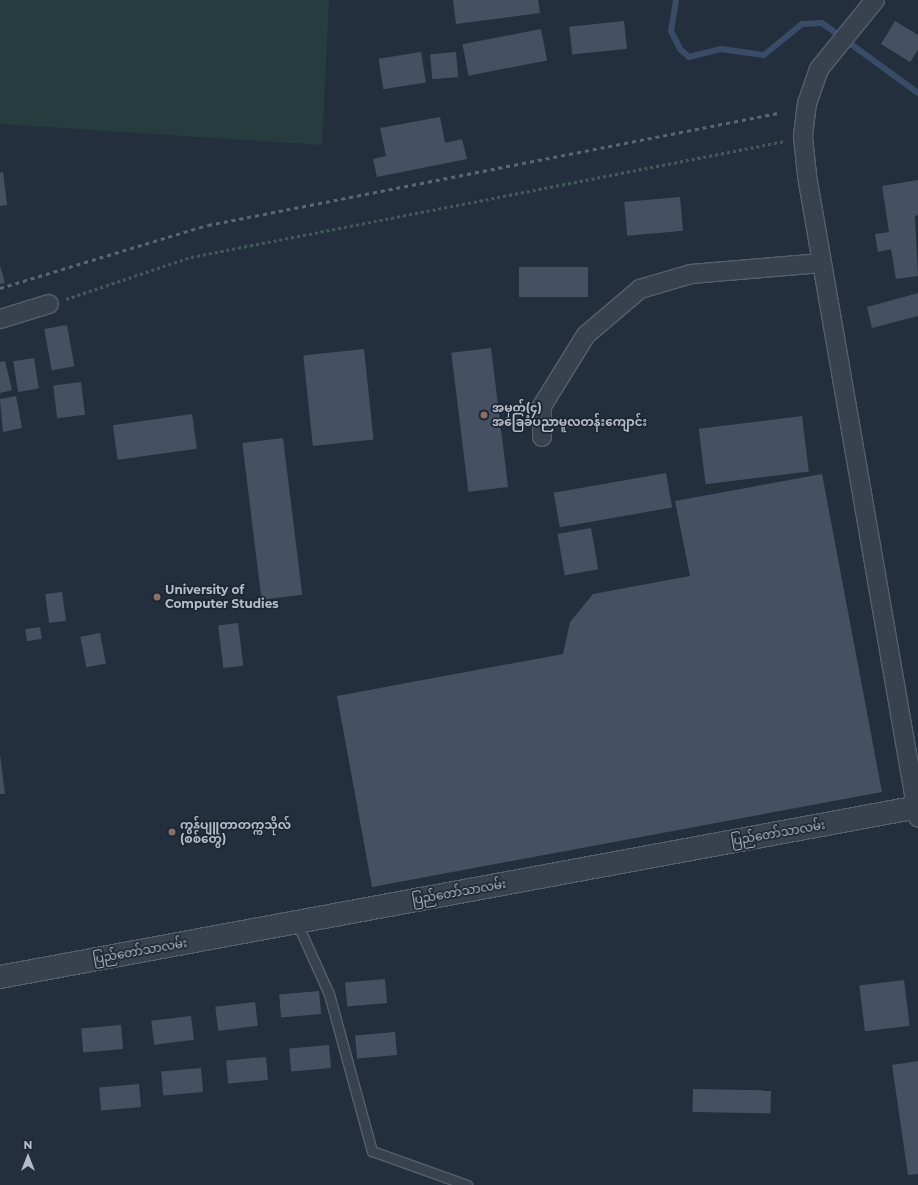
<!DOCTYPE html>
<meta charset="utf-8">
<style>
body{margin:0}
#map{position:relative;width:918px;height:1185px;overflow:hidden;background:#242f3e;font-family:Montserrat,"Noto Sans Myanmar",sans-serif}
div>[style]{position:absolute}
.green>*{inset:0;background:#263c3f}
.stream>*{height:6px;margin:-3px;padding:0 3px;transform-origin:3px;border-radius:3px;background:#394c67}
.building>*{inset:0;background:#455162;transform-origin:0 0}
.path>*{height:2.5px;margin-top:-1.25px;transform-origin:0;background:repeating-linear-gradient(90deg,#44595c 0 3px,transparent 0 6px)}
.roads{filter:drop-shadow(1px 0 #565f6c) drop-shadow(-1px 0 #565f6c) drop-shadow(0 1px #565f6c) drop-shadow(0 -1px #565f6c)}
.service>*{height:9px;margin:-4.5px;padding:0 4.5px;transform-origin:4.5px;border-radius:4.5px;background:#38414e}
.minor>*{height:18px;margin:-9px;padding:0 9px;transform-origin:9px;border-radius:9px;background:#38414e}
.tertiary>*{height:22px;margin:-11px;padding:0 11px;transform-origin:11px;border-radius:11px;background:#38414e}
.rail>*{height:3px;margin-top:-1.5px;transform-origin:0;background:repeating-linear-gradient(90deg,#5a6575 0 4px,transparent 0 8px)}
.dots>*{width:11px;height:11px;translate:-50% -50%;box-sizing:border-box;border:2px solid #1d2633;border-radius:50%}
span{translate:-50% -50%;white-space:nowrap;text-align:center;line-height:1.15;-webkit-text-stroke:3.5px #1d2633;paint-order:stroke}
.poi-label{font-size:12px;color:#b4bcc9;font-weight:700}
.left{translate:0 -50%;text-align:left}
.street-label{font-size:12px;color:#b4bcc9}
.north{position:absolute;left:8px;top:1137px;width:40px;height:40px;-webkit-text-stroke:3px #1d2633;paint-order:stroke;rotate:0deg;font-size:11px;font-weight:700;line-height:16px;text-align:center;color:#b4bcc9}
.north::after{content:'';display:block;margin:auto;width:14px;height:18px;background:#b4bcc9;clip-path:polygon(50% 0,100% 100%,50% 72%,0 100%)}
</style>
<div id="map">
<div class="green">
<i style="clip-path:polygon(0 0,329px 0,322px 145px,0 124px)"></i>
</div>
<div class="stream">
<i style="left:676px;top:0;width:31px;rotate:99deg"></i>
<i style="left:671px;top:31px;width:20px;rotate:63deg"></i>
<i style="left:680px;top:49px;width:12px;rotate:42deg"></i>
<i style="left:689px;top:57px;width:33px;rotate:-14deg"></i>
<i style="left:721px;top:49px;width:43px;rotate:7.9deg"></i>
<i style="left:764px;top:55px;width:49px;rotate:-39.2deg"></i>
<i style="left:802px;top:24px;width:20px;rotate:-3deg"></i>
<i style="left:822px;top:23px;width:119px;rotate:36.1deg"></i>
</div>
<div class="building">
<i style="clip-path:polygon(453px 0,538px 0,540px 13px,456px 24px)"></i>
<i style="left:624px;top:21px;width:28px;height:55px;rotate:84deg"></i>
<i style="clip-path:polygon(895px 21px,918px 35px,918px 50px,910px 62px,881px 44px)"></i>
<i style="left:541px;top:29px;width:32px;height:80px;rotate:79deg"></i>
<i style="left:421px;top:52px;width:31px;height:43px;rotate:81deg"></i>
<i style="left:456px;top:52px;width:25px;height:26px;rotate:85deg"></i>
<i style="clip-path:polygon(440px 117px,445px 143px,462px 139px,467px 159px,377px 177px,373px 159px,386px 156px,380px 128px)"></i>
<i style="clip-path:polygon(3px 172px,7px 205px,0 206px,0 173px)"></i>
<i style="clip-path:polygon(918px 180px,918px 215px,915px 216px,918px 276px,896px 279px,891px 249px,878px 252px,875px 234px,889px 232px,882px 186px)"></i>
<i style="left:680px;top:197px;width:34px;height:56px;rotate:85deg"></i>
<i style="clip-path:polygon(0 266px,5px 283px,0 284px)"></i>
<i style="left:588px;top:267px;width:30px;height:69px;rotate:90deg"></i>
<i style="clip-path:polygon(918px 293px,918px 316px,872px 328px,867px 307px)"></i>
<i style="left:67px;top:325px;width:42px;height:23px;rotate:80deg"></i>
<i style="left:491px;top:348px;width:140px;height:40px;rotate:83deg"></i>
<i style="left:364px;top:349px;width:91px;height:61px;rotate:84deg"></i>
<i style="left:34px;top:358px;width:31px;height:21px;rotate:81deg"></i>
<i style="clip-path:polygon(5px 361px,12px 390px,0 393px,0 362px)"></i>
<i style="left:81px;top:382px;width:33px;height:28px;rotate:83deg"></i>
<i style="clip-path:polygon(16px 396px,22px 428px,3px 432px,0 399px)"></i>
<i style="left:192px;top:414px;width:35px;height:80px;rotate:82deg"></i>
<i style="left:802px;top:416px;width:56px;height:104px;rotate:83deg"></i>
<i style="left:283px;top:438px;width:158px;height:41px;rotate:83deg"></i>
<i style="left:666px;top:473px;width:35px;height:114px;rotate:80deg"></i>
<i style="clip-path:polygon(822px 474px,882px 792px,372px 887px,337px 696px,563px 654px,570px 622px,593px 594px,690px 576px,675px 501px)"></i>
<i style="left:591px;top:528px;width:42px;height:34px;rotate:80deg"></i>
<i style="left:62px;top:592px;width:29px;height:17px;rotate:82deg"></i>
<i style="left:238px;top:623px;width:43px;height:20px;rotate:83deg"></i>
<i style="left:40px;top:627px;width:12px;height:15px;rotate:81deg"></i>
<i style="left:100px;top:633px;width:31px;height:20px;rotate:79deg"></i>
<i style="clip-path:polygon(0 754px,5px 794px,0 794px)"></i>
<i style="left:385px;top:979px;width:24px;height:40px;rotate:85deg"></i>
<i style="left:904px;top:980px;width:46px;height:45px;rotate:83deg"></i>
<i style="left:319px;top:991px;width:23px;height:40px;rotate:85deg"></i>
<i style="left:255px;top:1002px;width:24px;height:40px;rotate:83deg"></i>
<i style="left:191px;top:1016px;width:24px;height:40px;rotate:83deg"></i>
<i style="left:121px;top:1025px;width:24px;height:40px;rotate:85deg"></i>
<i style="left:395px;top:1032px;width:23px;height:40px;rotate:85deg"></i>
<i style="left:329px;top:1045px;width:23px;height:40px;rotate:85deg"></i>
<i style="left:266px;top:1057px;width:23px;height:40px;rotate:85deg"></i>
<i style="clip-path:polygon(918px 1061px,918px 1174px,908px 1175px,892px 1065px)"></i>
<i style="left:201px;top:1068px;width:24px;height:40px;rotate:85deg"></i>
<i style="left:139px;top:1084px;width:23px;height:40px;rotate:85deg"></i>
<i style="left:693px;top:1089px;width:78px;height:23px;rotate:1deg"></i>
</div>
<div class="path">
<i style="left:66px;top:299px;width:132px;rotate:-18.6deg"></i>
<i style="left:191px;top:257px;width:605px;rotate:-11.05deg"></i>
</div>
<div class="roads">
<div class="service">
<i style="left:297px;top:923px;width:78px;rotate:65.7deg"></i>
<i style="left:329px;top:994px;width:163px;rotate:74.7deg"></i>
<i style="left:372px;top:1151px;width:101px;rotate:19.7deg"></i>
</div>
<div class="minor">
<i style="left:875px;top:0;width:89px;rotate:129.1deg"></i>
<i style="left:819px;top:69px;width:36px;rotate:109deg"></i>
<i style="left:807px;top:103px;width:34px;rotate:97deg"></i>
<i style="left:803px;top:137px;width:39px;rotate:84deg"></i>
<i style="left:807px;top:176px;width:651px;rotate:80.18deg"></i>
<i style="left:0;top:319px;width:51px;rotate:-17deg"></i>
<i style="left:542px;top:437px;width:31px;rotate:-90deg"></i>
<i style="left:542px;top:406px;width:84px;rotate:-58.2deg"></i>
<i style="left:586px;top:335px;width:71px;rotate:-40.4deg"></i>
<i style="left:640px;top:289px;width:53px;rotate:-16.4deg"></i>
<i style="left:691px;top:274px;width:131px;rotate:-4.8deg"></i>
</div>
<div class="tertiary">
<i style="left:0;top:977px;width:934px;rotate:-10.49deg"></i>
</div>
</div>
<div class="rail">
<i style="left:0;top:288px;width:217px;rotate:-16.9deg"></i>
<i style="left:208px;top:225px;width:581px;rotate:-11.12deg"></i>
</div>
<div class="dots">
<i style="left:484px;top:415px;background:#8d6e63"></i>
<i style="left:157px;top:597px;background:#8d6e63"></i>
<i style="left:172px;top:832px;background:#8d6e63"></i>
</div>
<div class="poi-label">
<span class="left" style="left:492px;top:415px">အမှတ်(၄)<br>အခြေခံပညာမူလတန်းကျောင်း</span>
<span class="left" style="left:165px;top:597px">University of<br>Computer Studies</span>
<span class="left" style="left:180px;top:832px">ကွန်ပျူတာတက္ကသိုလ်<br>(စစ်တွေ)</span>
</div>
<div class="street-label">
<span style="left:778px;top:833px;rotate:-10deg">ပြည်တော်သာလမ်း</span>
<span style="left:459px;top:892px;rotate:-10deg">ပြည်တော်သာလမ်း</span>
<span style="left:140px;top:951px;rotate:-10deg">ပြည်တော်သာလမ်း</span>
</div>
<div class="north">N</div>
</div>
